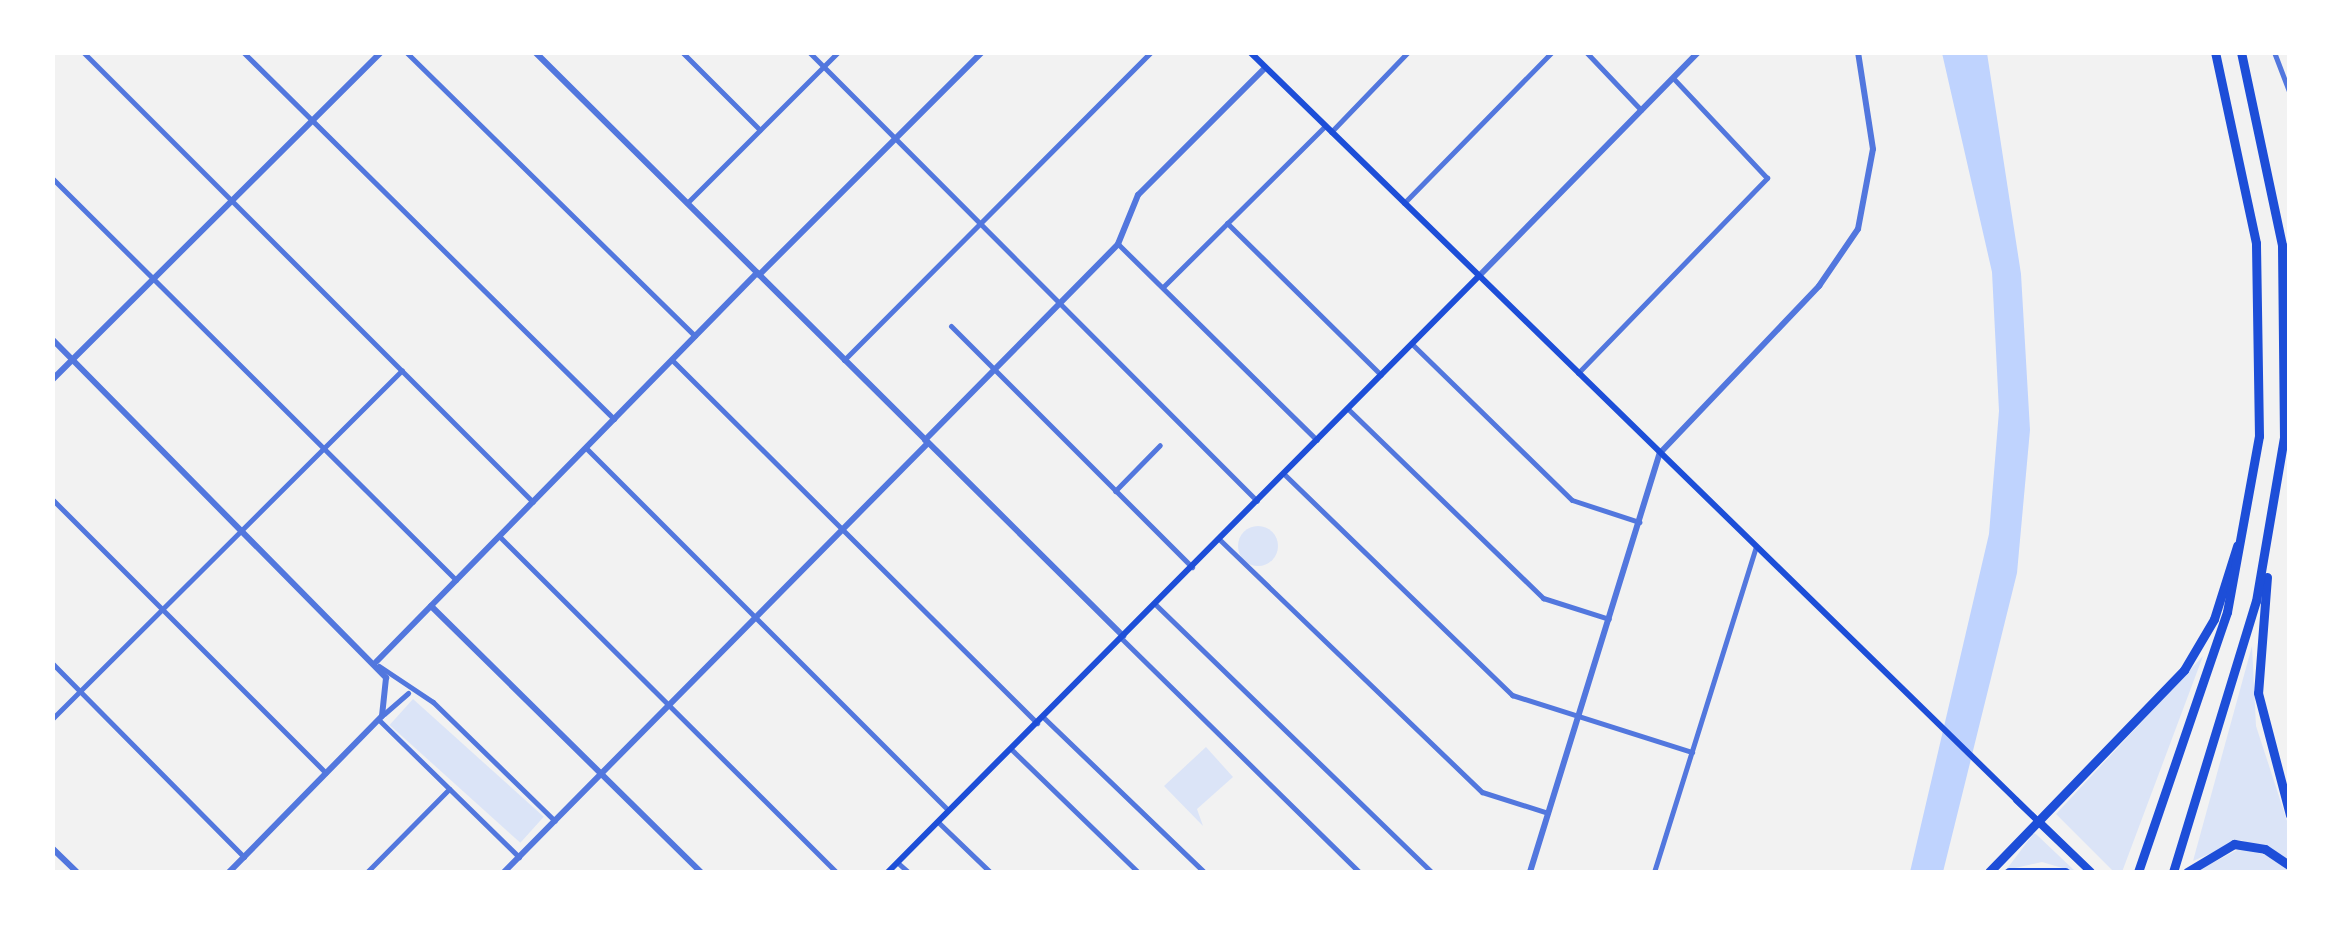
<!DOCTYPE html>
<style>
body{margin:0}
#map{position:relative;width:2342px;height:925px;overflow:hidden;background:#f2f2f2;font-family:Helvetica,sans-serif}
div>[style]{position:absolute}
.green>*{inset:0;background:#dbe4f7;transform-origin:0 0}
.round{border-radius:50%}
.water>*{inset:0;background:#bfd3fe}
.minor>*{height:5px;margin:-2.5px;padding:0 2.5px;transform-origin:2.5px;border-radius:2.5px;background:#5277de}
.tertiary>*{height:6px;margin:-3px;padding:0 3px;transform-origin:3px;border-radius:3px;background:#5277de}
.secondary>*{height:6px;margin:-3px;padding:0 3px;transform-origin:3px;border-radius:3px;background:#1d4ed8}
.primary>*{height:8px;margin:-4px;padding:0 4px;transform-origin:4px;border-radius:4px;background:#1d4ed8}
.motorway>*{height:9px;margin:-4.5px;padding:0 4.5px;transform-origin:4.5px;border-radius:4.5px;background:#1d4ed8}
span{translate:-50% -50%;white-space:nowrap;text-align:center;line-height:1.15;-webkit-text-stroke:9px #fff;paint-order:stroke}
.frame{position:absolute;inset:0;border:55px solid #fff;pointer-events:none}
</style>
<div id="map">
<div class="green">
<i class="round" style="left:1238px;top:526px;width:40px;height:40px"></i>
<i style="clip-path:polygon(2252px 646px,2256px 726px,2289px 827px,2289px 859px,2241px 840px,2193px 861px)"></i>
<i style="clip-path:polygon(2203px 656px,2122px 872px,2114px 872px,2056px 814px)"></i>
<i style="left:413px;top:699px;width:176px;height:35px;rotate:42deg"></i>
<i style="clip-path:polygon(1206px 747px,1233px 777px,1197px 809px,1203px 826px,1164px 786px)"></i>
<i style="clip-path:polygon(2034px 833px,2037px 835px,2076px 872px,2042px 862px,2006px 870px)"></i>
<i style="clip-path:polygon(2241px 848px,2272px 857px,2289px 872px,2195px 872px)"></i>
</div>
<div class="water">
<i style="clip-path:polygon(1942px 53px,1987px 53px,2021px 274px,2030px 430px,2017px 573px,1943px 872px,1910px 872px,1989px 534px,1999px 411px,1992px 272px)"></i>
</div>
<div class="minor">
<i style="left:83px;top:52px;width:636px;rotate:45deg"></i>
<i style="left:243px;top:52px;width:522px;rotate:44.69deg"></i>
<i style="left:406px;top:52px;width:405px;rotate:44.5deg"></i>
<i style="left:682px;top:52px;width:110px;rotate:45deg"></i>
<i style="left:809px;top:52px;width:634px;rotate:45.06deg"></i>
<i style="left:1586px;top:52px;width:80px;rotate:46.5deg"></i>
<i style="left:2274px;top:52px;width:45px;rotate:69.1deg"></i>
<i style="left:1331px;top:132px;width:111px;rotate:-46.1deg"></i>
<i style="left:52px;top:178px;width:570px;rotate:44.86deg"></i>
<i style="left:687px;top:203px;width:214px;rotate:-45deg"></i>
<i style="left:1404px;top:203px;width:211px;rotate:-45.6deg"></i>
<i style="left:1227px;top:223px;width:216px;rotate:44.6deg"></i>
<i style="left:1118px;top:244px;width:279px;rotate:44.6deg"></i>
<i style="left:1163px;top:287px;width:228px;rotate:-44.8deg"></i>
<i style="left:951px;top:326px;width:341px;rotate:45deg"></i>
<i style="left:1412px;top:344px;width:223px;rotate:44.3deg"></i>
<i style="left:1572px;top:500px;width:71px;rotate:18.2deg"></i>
<i style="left:672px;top:360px;width:515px;rotate:44.84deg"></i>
<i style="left:844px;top:360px;width:435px;rotate:-45.1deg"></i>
<i style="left:1578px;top:373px;width:272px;rotate:-45.9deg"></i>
<i style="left:1767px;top:178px;width:137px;rotate:-133.2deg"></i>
<i style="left:1348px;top:409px;width:272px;rotate:44.1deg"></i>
<i style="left:1543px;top:598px;width:69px;rotate:17.7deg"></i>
<i style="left:586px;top:448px;width:512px;rotate:45deg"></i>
<i style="left:1284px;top:474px;width:318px;rotate:44.1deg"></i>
<i style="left:1512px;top:695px;width:189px;rotate:17.6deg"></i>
<i style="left:1115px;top:491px;width:64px;rotate:-45.6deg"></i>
<i style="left:52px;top:499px;width:387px;rotate:45deg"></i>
<i style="left:499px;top:536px;width:476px;rotate:44.9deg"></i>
<i style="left:1219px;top:539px;width:365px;rotate:43.9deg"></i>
<i style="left:1482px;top:792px;width:69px;rotate:17.7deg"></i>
<i style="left:1155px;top:604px;width:385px;rotate:44.1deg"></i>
<i style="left:1121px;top:638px;width:334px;rotate:44.5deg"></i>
<i style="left:52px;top:663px;width:273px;rotate:45.3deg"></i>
<i style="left:379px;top:666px;width:65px;rotate:33.7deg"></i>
<i style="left:433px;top:702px;width:170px;rotate:44.3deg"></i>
<i style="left:384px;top:714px;width:32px;rotate:-41deg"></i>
<i style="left:1043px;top:717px;width:223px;rotate:43.9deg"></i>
<i style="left:52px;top:719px;width:494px;rotate:-44.9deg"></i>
<i style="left:379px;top:720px;width:196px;rotate:44.4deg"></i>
<i style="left:1011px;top:749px;width:177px;rotate:44.1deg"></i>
<i style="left:938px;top:822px;width:72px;rotate:43.9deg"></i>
<i style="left:898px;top:863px;width:13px;rotate:42deg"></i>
<i style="left:367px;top:872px;width:117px;rotate:-45.3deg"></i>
<i style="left:1654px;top:872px;width:341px;rotate:-72.6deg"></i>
</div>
<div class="tertiary">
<i style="left:535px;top:52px;width:829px;rotate:44.8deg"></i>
<i style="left:759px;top:275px;width:315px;rotate:-45deg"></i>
<i style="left:1479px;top:276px;width:313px;rotate:-45.6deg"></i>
<i style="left:52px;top:339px;width:476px;rotate:45.4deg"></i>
<i style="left:386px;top:678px;width:38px;rotate:96deg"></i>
<i style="left:382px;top:716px;width:219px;rotate:134.4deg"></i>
<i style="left:52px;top:380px;width:465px;rotate:-44.9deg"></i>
<i style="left:925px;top:440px;width:275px;rotate:-45.4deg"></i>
<i style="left:1118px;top:244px;width:53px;rotate:-67.8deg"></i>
<i style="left:1138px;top:195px;width:180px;rotate:-45deg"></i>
<i style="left:431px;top:606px;width:379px;rotate:44.6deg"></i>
<i style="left:376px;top:662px;width:545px;rotate:-45.6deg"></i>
<i style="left:52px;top:848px;width:35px;rotate:44deg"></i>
<i style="left:504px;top:872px;width:603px;rotate:-45.34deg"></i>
<i style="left:1530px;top:872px;width:439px;rotate:-72.8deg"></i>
<i style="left:1660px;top:453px;width:231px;rotate:-46.4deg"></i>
<i style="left:1819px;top:286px;width:69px;rotate:-55.6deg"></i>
<i style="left:1858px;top:229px;width:81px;rotate:-79.4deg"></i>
<i style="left:1873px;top:149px;width:98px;rotate:-98.8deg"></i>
</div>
<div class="secondary">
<i style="left:1250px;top:52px;width:1102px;rotate:44.3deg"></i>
<i style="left:2016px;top:800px;width:29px;rotate:44deg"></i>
<i style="left:888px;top:872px;width:838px;rotate:-45.24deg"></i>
</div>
<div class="primary">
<i style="left:2039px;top:822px;width:72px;rotate:43.9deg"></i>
</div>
<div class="motorway">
<i style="left:2267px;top:577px;width:116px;rotate:94.4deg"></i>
<i style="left:2258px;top:693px;width:126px;rotate:75.3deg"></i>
<i style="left:1989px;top:872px;width:281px;rotate:-46deg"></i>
<i style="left:2184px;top:670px;width:59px;rotate:-59.5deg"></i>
<i style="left:2214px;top:619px;width:77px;rotate:-72.5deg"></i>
<i style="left:2009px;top:872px;width:56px"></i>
<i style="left:2138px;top:872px;width:275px;rotate:-71.1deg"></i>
<i style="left:2227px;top:612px;width:179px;rotate:-79.7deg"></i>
<i style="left:2259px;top:436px;width:193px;rotate:-90.9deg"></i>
<i style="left:2256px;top:243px;width:195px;rotate:-102.1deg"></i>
<i style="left:2173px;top:872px;width:283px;rotate:-73deg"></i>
<i style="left:2256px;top:601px;width:165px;rotate:-80.3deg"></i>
<i style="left:2284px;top:438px;width:193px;rotate:-90.6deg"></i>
<i style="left:2282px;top:245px;width:197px;rotate:-102deg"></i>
<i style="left:2187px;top:872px;width:55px;rotate:-30.8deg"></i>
<i style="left:2234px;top:844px;width:31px;rotate:9deg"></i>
<i style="left:2265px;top:849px;width:30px;rotate:34deg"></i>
</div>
<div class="frame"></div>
</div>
